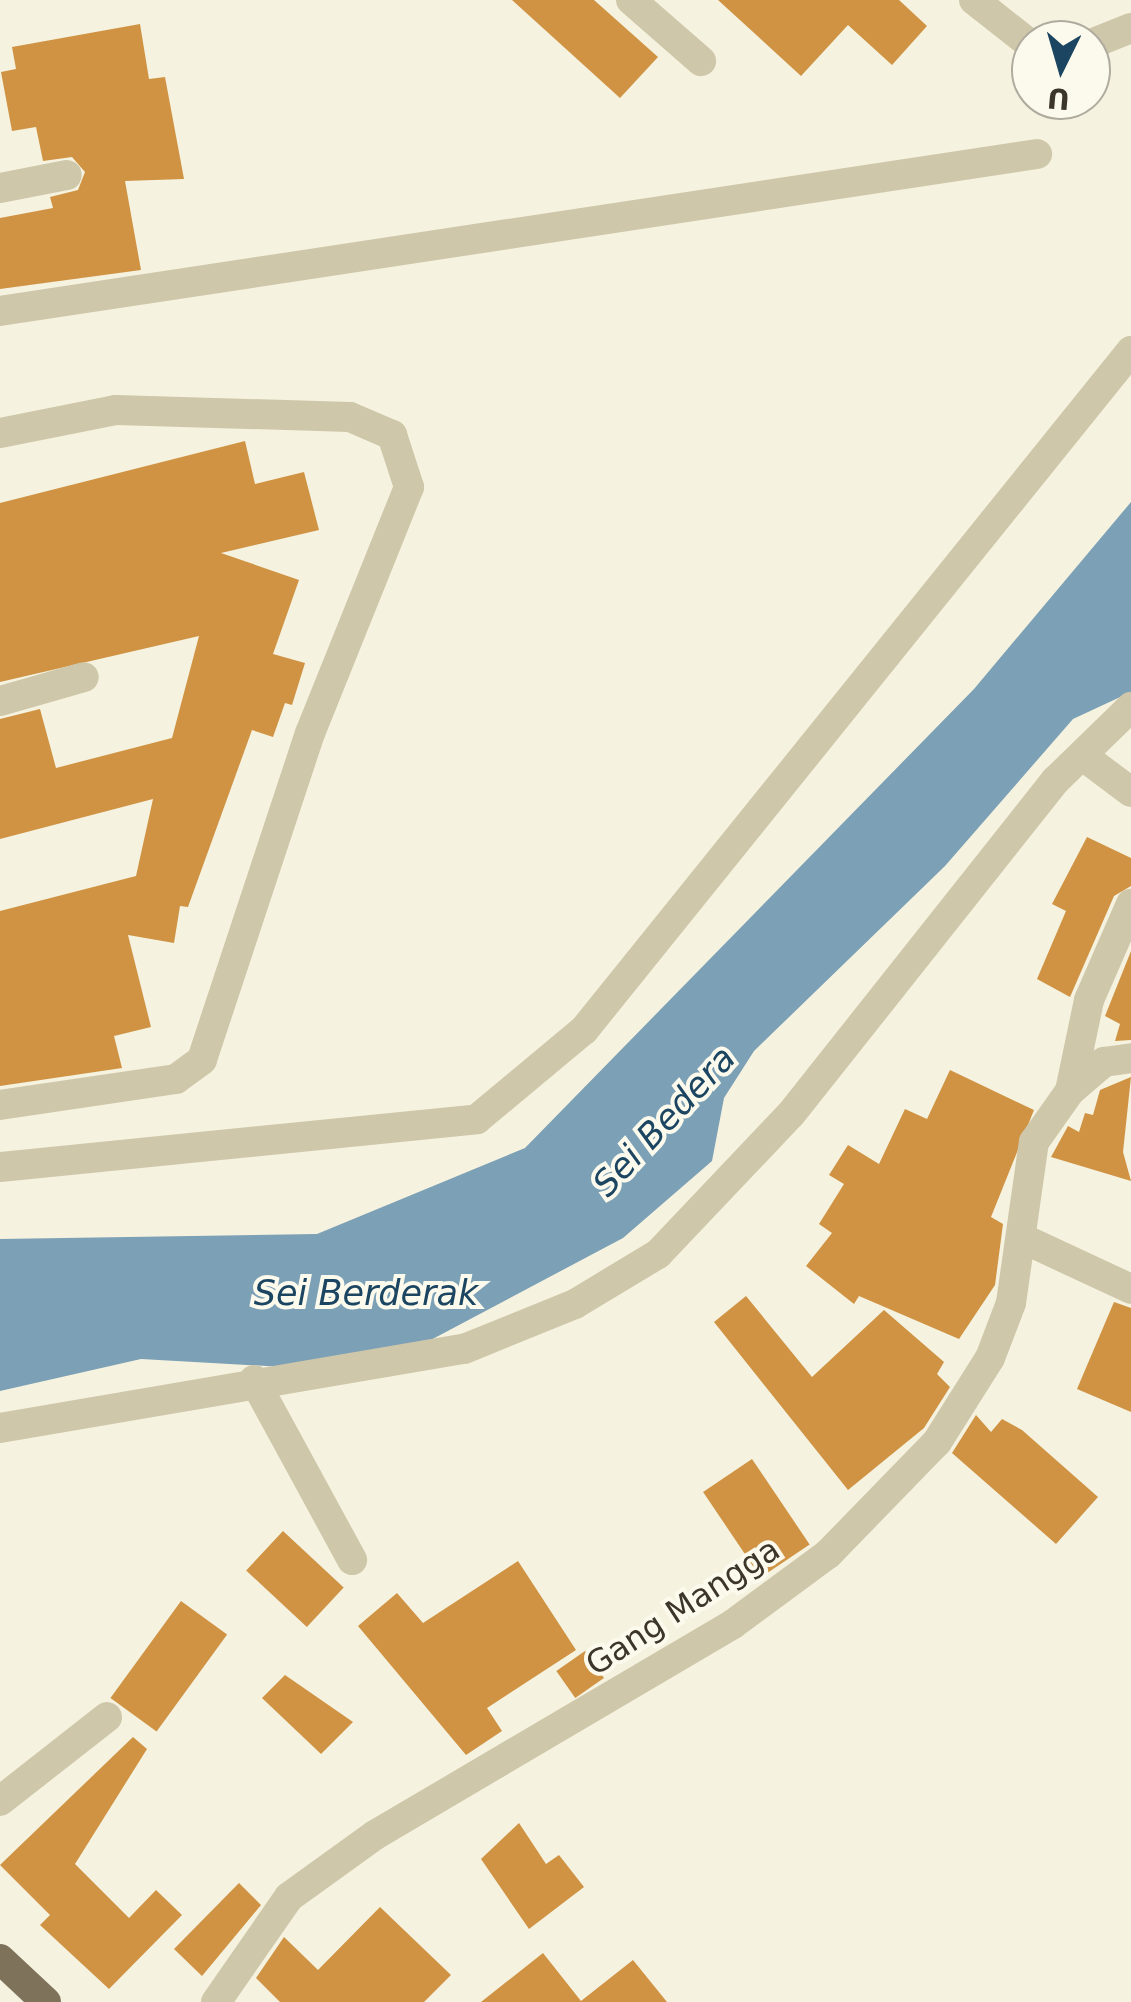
<!DOCTYPE html>
<style>
body{margin:0}
#map{position:relative;width:1131px;height:2002px;overflow:hidden;background:#f5f2df;font-family:"DejaVu Sans",sans-serif}
div>[style]{position:absolute}
.water>*{inset:0;background:#7ca0b5}
.building>*{inset:0;background:#cf9343;transform-origin:0 0}
.minor>*{height:30px;margin:-15px;padding:0 15px;transform-origin:15px;border-radius:15px;background:#cfc7aa}
.major>*{height:30px;margin:-15px;padding:0 15px;transform-origin:15px;border-radius:15px;background:#7f725a}
span{translate:-50% -50%;white-space:nowrap;text-align:center;line-height:1.15;-webkit-text-stroke:8px #fcfaed;paint-order:stroke}
.street-label{font-size:32px;color:#3c352a}
.water-label{font-size:35px;color:#1b4561;font-style:italic}
.north{position:absolute;left:1011px;top:20px;width:100px;height:100px;box-sizing:border-box;background:#fcfaed;border:2px solid #afab9f;border-radius:50%;rotate:185deg;font-size:28px;font-weight:700;line-height:40px;text-align:center;color:#3c352a}
.north::after{content:'';display:block;margin:auto;width:35px;height:45px;background:#1b4561;clip-path:polygon(50% 0,100% 100%,50% 72%,0 100%)}
</style>
<div id="map">
<div class="water">
<i style="clip-path:polygon(1131px 502px,1131px 692px,1073px 719px,945px 866px,754px 1051px,724px 1098px,712px 1161px,623px 1238px,393px 1360px,337px 1370px,141px 1359px,0 1391px,0 1239px,317px 1234px,525px 1148px,974px 689px)"></i>
</div>
<div class="building">
<i style="clip-path:polygon(512px 0,594px 0,658px 57px,620px 98px)"></i>
<i style="clip-path:polygon(718px 0,899px 0,927px 26px,892px 65px,848px 25px,801px 76px)"></i>
<i style="clip-path:polygon(140px 24px,149px 79px,165px 77px,184px 179px,125px 181px,141px 270px,0 289px,0 218px,53px 208px,50px 197px,78px 190px,85px 172px,72px 157px,43px 161px,36px 127px,12px 131px,1px 72px,16px 69px,12px 47px)"></i>
<i style="clip-path:polygon(245px 441px,255px 484px,304px 472px,319px 530px,221px 553px,299px 580px,273px 654px,305px 663px,292px 705px,285px 703px,273px 737px,252px 730px,188px 907px,180px 906px,174px 943px,128px 935px,151px 1027px,114px 1036px,122px 1068px,0 1086px,0 911px,136px 876px,153px 799px,0 839px,0 719px,40px 709px,56px 768px,172px 738px,199px 636px,0 682px,0 503px)"></i>
<i style="clip-path:polygon(1087px 837px,1131px 858px,1131px 886px,1114px 896px,1070px 997px,1037px 979px,1066px 911px,1052px 904px)"></i>
<i style="clip-path:polygon(1131px 951px,1131px 1040px,1115px 1041px,1120px 1024px,1105px 1016px)"></i>
<i style="clip-path:polygon(950px 1070px,1034px 1110px,991px 1217px,1003px 1224px,995px 1285px,959px 1339px,859px 1296px,854px 1304px,806px 1266px,832px 1233px,819px 1224px,844px 1184px,829px 1175px,848px 1145px,879px 1164px,905px 1109px,927px 1119px)"></i>
<i style="clip-path:polygon(1131px 1077px,1123px 1152px,1131px 1181px,1051px 1157px,1068px 1126px,1079px 1132px,1085px 1113px,1093px 1115px,1100px 1090px)"></i>
<i style="clip-path:polygon(746px 1296px,812px 1377px,884px 1310px,944px 1362px,937px 1374px,950px 1387px,924px 1428px,848px 1490px,714px 1322px)"></i>
<i style="clip-path:polygon(1114px 1302px,1131px 1308px,1131px 1412px,1077px 1389px)"></i>
<i style="clip-path:polygon(976px 1415px,991px 1432px,1002px 1419px,1022px 1430px,1098px 1497px,1056px 1544px,952px 1453px)"></i>
<i style="left:752px;top:1459px;width:103px;height:59px;rotate:56deg"></i>
<i style="left:283px;top:1531px;width:83px;height:54px;rotate:43deg"></i>
<i style="clip-path:polygon(518px 1561px,576px 1650px,487px 1708px,502px 1731px,466px 1755px,358px 1626px,397px 1593px,423px 1623px)"></i>
<i style="left:181px;top:1601px;width:57px;height:120px;rotate:36deg"></i>
<i style="left:585px;top:1651px;width:33px;height:35px;rotate:55deg"></i>
<i style="clip-path:polygon(285px 1675px,353px 1722px,321px 1754px,262px 1698px)"></i>
<i style="clip-path:polygon(133px 1737px,147px 1749px,75px 1864px,129px 1918px,156px 1890px,182px 1915px,109px 1989px,40px 1925px,50px 1915px,0 1865px)"></i>
<i style="clip-path:polygon(519px 1823px,546px 1864px,559px 1855px,584px 1887px,529px 1929px,481px 1859px)"></i>
<i style="clip-path:polygon(239px 1883px,261px 1905px,202px 1976px,174px 1949px)"></i>
<i style="clip-path:polygon(380px 1907px,451px 1975px,424px 2002px,280px 2002px,256px 1978px,284px 1937px,318px 1970px)"></i>
<i style="clip-path:polygon(543px 1953px,581px 2001px,633px 1960px,667px 2002px,481px 2002px)"></i>
</div>
<div class="minor">
<i style="left:631px;top:0;width:93px;rotate:41.1deg"></i>
<i style="left:974px;top:0;width:73px;rotate:38.3deg"></i>
<i style="left:1091px;top:44px;width:43px;rotate:-21.8deg"></i>
<i style="left:0;top:188px;width:68px;rotate:-11deg"></i>
<i style="left:0;top:311px;width:1049px;rotate:-8.61deg"></i>
<i style="left:0;top:433px;width:118px;rotate:-11.2deg"></i>
<i style="left:116px;top:410px;width:234px;rotate:1.7deg"></i>
<i style="left:350px;top:417px;width:46px;rotate:23.2deg"></i>
<i style="left:392px;top:435px;width:55px;rotate:71.9deg"></i>
<i style="left:409px;top:487px;width:265px;rotate:111.9deg"></i>
<i style="left:310px;top:733px;width:344px;rotate:108.3deg"></i>
<i style="left:202px;top:1060px;width:32px;rotate:144deg"></i>
<i style="left:176px;top:1079px;width:178px;rotate:171.6deg"></i>
<i style="left:0;top:701px;width:87px;rotate:-15.9deg"></i>
<i style="left:1083px;top:756px;width:60px;rotate:36.9deg"></i>
<i style="left:1070px;top:1091px;width:93px;rotate:-78.2deg"></i>
<i style="left:1089px;top:1000px;width:105px;rotate:-66.4deg"></i>
<i style="left:0;top:1167px;width:479px;rotate:-5.7deg"></i>
<i style="left:477px;top:1119px;width:139px;rotate:-39.8deg"></i>
<i style="left:584px;top:1030px;width:872px;rotate:-51.15deg"></i>
<i style="left:1026px;top:1240px;width:116px;rotate:25deg"></i>
<i style="left:254px;top:1380px;width:205px;rotate:61.4deg"></i>
<i style="left:0;top:1428px;width:471px;rotate:-9.7deg"></i>
<i style="left:464px;top:1349px;width:120px;rotate:-22.1deg"></i>
<i style="left:575px;top:1304px;width:97px;rotate:-31.1deg"></i>
<i style="left:658px;top:1254px;width:193px;rotate:-46.5deg"></i>
<i style="left:791px;top:1114px;width:426px;rotate:-51.6deg"></i>
<i style="left:1056px;top:780px;width:105px;rotate:-44.2deg"></i>
<i style="left:0;top:1801px;width:136px;rotate:-38.1deg"></i>
<i style="left:216px;top:2002px;width:128px;rotate:-55.2deg"></i>
<i style="left:289px;top:1897px;width:106px;rotate:-35.8deg"></i>
<i style="left:375px;top:1835px;width:416px;rotate:-30.5deg"></i>
<i style="left:733px;top:1624px;width:118px;rotate:-36.4deg"></i>
<i style="left:828px;top:1554px;width:156px;rotate:-45.8deg"></i>
<i style="left:937px;top:1442px;width:99px;rotate:-57.8deg"></i>
<i style="left:990px;top:1358px;width:59px;rotate:-69.1deg"></i>
<i style="left:1011px;top:1303px;width:163px;rotate:-81.9deg"></i>
<i style="left:1034px;top:1142px;width:62px;rotate:-54.8deg"></i>
<i style="left:1070px;top:1091px;width:45px;rotate:-40.5deg"></i>
<i style="left:1104px;top:1062px;width:27px;rotate:-8deg"></i>
</div>
<div class="major">
<i style="left:0;top:1959px;width:63px;rotate:43.1deg"></i>
</div>
<div class="street-label">
<span style="left:683px;top:1607px;rotate:-33deg">Gang Mangga</span>
</div>
<div class="water-label">
<span style="left:664px;top:1121px;rotate:-47deg">Sei Bedera</span>
<span style="left:366px;top:1293px">Sei Berderak</span>
</div>
<div class="north">U</div>
</div>
